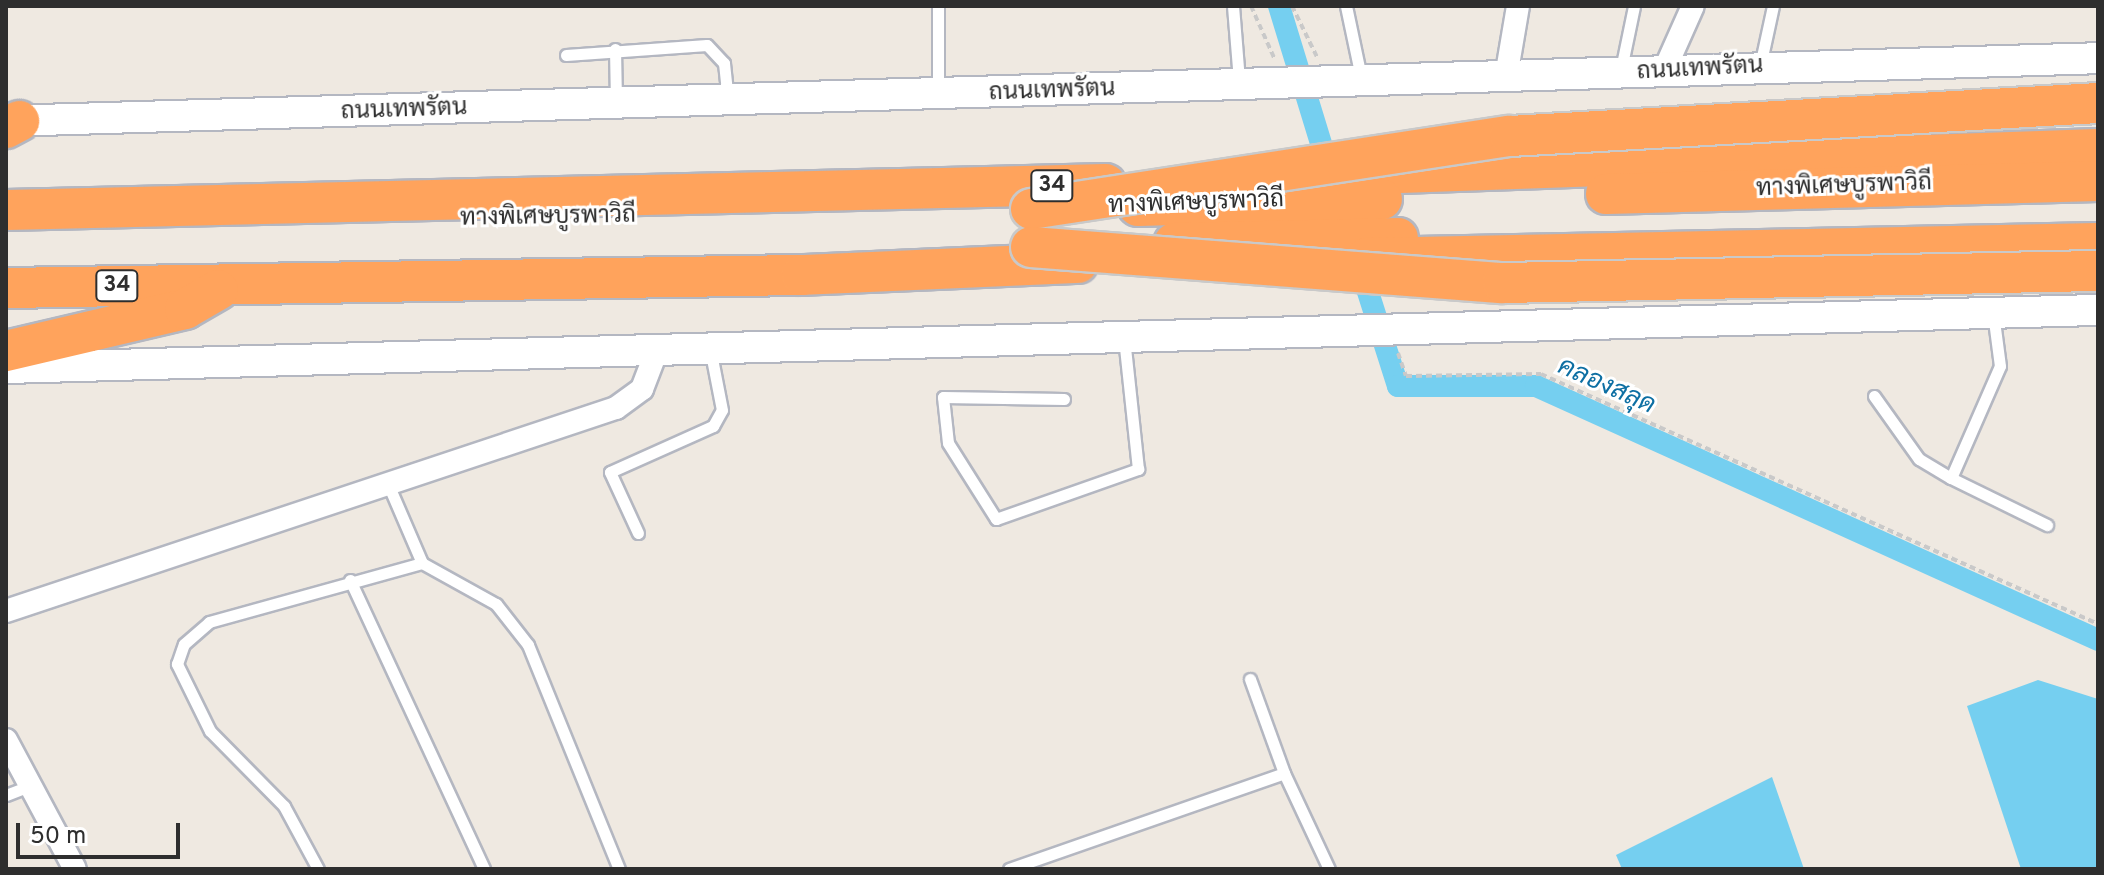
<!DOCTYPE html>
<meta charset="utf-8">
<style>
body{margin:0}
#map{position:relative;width:2104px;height:875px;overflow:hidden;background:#efe9e1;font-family:Overpass,Sarabun,sans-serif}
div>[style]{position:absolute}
.water>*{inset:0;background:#75cff0}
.canal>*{height:22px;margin:-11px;padding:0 11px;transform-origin:11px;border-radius:11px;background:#75cff0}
.path>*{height:4px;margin-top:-2px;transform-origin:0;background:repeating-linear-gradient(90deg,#c9c9c9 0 6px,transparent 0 10px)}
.roads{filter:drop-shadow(2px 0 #b4b7c1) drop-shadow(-2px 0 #b4b7c1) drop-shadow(0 2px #b4b7c1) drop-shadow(0 -2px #b4b7c1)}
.lane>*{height:11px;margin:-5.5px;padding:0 5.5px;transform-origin:5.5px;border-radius:5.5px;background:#fff}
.street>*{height:22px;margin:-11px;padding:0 11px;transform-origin:11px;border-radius:11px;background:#fff}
.secondary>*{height:30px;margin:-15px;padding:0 15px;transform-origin:15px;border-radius:15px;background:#fff}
.highway>*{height:40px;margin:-20px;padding:0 20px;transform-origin:20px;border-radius:20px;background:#ffa35c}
.bridges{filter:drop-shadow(2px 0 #c9c9c9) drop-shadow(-2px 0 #c9c9c9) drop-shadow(0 2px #c9c9c9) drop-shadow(0 -2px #c9c9c9)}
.highway-bridge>*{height:40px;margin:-20px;padding:0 20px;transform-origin:20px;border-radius:20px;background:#ffa35c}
span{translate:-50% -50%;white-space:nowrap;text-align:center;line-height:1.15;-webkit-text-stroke:6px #fff;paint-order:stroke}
.shield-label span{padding:2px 6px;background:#fff;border:2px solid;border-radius:6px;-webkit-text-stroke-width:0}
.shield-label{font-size:22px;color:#2e2e2e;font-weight:700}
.street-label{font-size:24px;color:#2e2e2e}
.water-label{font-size:26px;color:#0d6fa3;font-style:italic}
.frame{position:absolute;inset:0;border:8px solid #2e2e2e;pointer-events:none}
.scale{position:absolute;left:16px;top:823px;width:164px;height:36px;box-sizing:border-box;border:4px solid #2e2e2e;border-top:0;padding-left:10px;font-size:24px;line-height:28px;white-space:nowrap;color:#2e2e2e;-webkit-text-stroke:6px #fff;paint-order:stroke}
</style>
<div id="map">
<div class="water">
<i style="clip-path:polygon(2038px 680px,2098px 699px,2098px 869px,2021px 869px,1967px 706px)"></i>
<i style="clip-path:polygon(1772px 777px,1804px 869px,1622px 869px,1616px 855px)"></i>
</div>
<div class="canal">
<i style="left:1279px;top:6px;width:175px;rotate:73deg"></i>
<i style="left:1360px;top:267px;width:125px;rotate:72.3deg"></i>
<i style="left:1398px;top:386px;width:138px"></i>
<i style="left:1536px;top:386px;width:617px;rotate:24.32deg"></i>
</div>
<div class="path">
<i style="left:1251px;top:6px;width:59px;rotate:66deg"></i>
<i style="left:1292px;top:6px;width:57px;rotate:63.9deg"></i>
<i style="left:1398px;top:353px;width:24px;rotate:71deg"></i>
<i style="left:1406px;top:376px;width:135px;rotate:-0.8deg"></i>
<i style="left:1541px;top:374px;width:611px;rotate:24.17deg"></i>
</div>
<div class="roads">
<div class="lane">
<i style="left:1233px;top:6px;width:75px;rotate:85.4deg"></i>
<i style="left:1346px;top:6px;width:73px;rotate:78.1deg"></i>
<i style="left:615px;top:49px;width:51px;rotate:88.9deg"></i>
<i style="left:566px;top:55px;width:141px;rotate:-4.1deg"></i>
<i style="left:707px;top:45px;width:25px;rotate:47deg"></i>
<i style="left:724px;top:63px;width:36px;rotate:84deg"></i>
<i style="left:1760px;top:66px;width:61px;rotate:-77.8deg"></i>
<i style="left:1621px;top:69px;width:64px;rotate:-78.3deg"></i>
<i style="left:938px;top:92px;width:86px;rotate:-90deg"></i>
<i style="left:1874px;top:396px;width:77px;rotate:54.5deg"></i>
<i style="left:1919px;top:459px;width:37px;rotate:31deg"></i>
<i style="left:1951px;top:478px;width:122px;rotate:-66.4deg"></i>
<i style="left:2000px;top:366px;width:53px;rotate:-97.5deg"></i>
<i style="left:1064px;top:399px;width:121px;rotate:-179.1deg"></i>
<i style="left:943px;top:397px;width:46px;rotate:83.8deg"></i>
<i style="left:948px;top:443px;width:90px;rotate:57.7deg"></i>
<i style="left:996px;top:519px;width:151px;rotate:-19.4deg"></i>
<i style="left:1138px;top:469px;width:133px;rotate:-96.1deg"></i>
<i style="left:1951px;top:478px;width:107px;rotate:26.1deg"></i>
<i style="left:388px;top:484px;width:86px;rotate:66.7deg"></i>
<i style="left:422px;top:563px;width:85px;rotate:29deg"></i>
<i style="left:496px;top:604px;width:52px;rotate:52deg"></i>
<i style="left:528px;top:645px;width:242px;rotate:67.9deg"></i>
<i style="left:638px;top:533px;width:67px;rotate:-114.7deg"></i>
<i style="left:610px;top:472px;width:113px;rotate:-24.1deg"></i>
<i style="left:713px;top:426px;width:18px;rotate:-61deg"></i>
<i style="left:722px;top:410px;width:63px;rotate:-101deg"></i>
<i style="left:350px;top:580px;width:319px;rotate:65.1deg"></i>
<i style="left:1250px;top:679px;width:100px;rotate:70.1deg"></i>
<i style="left:6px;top:795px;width:26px;rotate:-21deg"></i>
<i style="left:318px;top:869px;width:72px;rotate:-118.4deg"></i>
<i style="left:284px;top:806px;width:105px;rotate:-134.6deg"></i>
<i style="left:210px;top:731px;width:75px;rotate:-116.2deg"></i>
<i style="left:177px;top:664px;width:21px;rotate:-71deg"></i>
<i style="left:184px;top:644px;width:33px;rotate:-41deg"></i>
<i style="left:209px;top:622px;width:221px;rotate:-15.5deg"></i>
<i style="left:1009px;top:869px;width:291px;rotate:-19.2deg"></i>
<i style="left:1284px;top:773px;width:106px;rotate:64.9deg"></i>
</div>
<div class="street">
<i style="left:1664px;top:71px;width:71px;rotate:-66deg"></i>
<i style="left:1506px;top:77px;width:72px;rotate:-80.4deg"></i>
<i style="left:6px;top:611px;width:643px;rotate:-18.41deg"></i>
<i style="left:616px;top:408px;width:32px;rotate:-36deg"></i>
<i style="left:642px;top:389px;width:42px;rotate:-69deg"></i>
<i style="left:6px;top:740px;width:146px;rotate:61.9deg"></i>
</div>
<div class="secondary">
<i style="left:6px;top:121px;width:2093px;rotate:-1.72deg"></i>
<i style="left:6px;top:368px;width:2093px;rotate:-1.59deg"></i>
</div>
<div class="highway">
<i style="left:6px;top:128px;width:15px;rotate:-28deg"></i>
<i style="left:1342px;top:175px;width:756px;rotate:-1.97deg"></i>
<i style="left:1606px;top:194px;width:492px;rotate:-1.5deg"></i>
<i style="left:1138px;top:206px;width:244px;rotate:-1.6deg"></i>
<i style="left:6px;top:210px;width:1100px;rotate:-1.35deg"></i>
<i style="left:1174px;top:243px;width:224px;rotate:-1.3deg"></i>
<i style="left:1366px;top:258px;width:732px;rotate:-1.17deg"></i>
<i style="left:6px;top:288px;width:796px;rotate:-0.94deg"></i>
<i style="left:802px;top:275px;width:276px;rotate:-2.5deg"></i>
<i style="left:6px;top:351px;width:184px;rotate:-13.2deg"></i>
<i style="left:185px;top:309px;width:38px;rotate:-30deg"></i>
</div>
</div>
<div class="bridges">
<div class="highway-bridge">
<i style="left:1031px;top:209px;width:485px;rotate:-8.7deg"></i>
<i style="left:1510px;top:136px;width:589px;rotate:-3.21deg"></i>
<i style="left:1031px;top:247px;width:473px;rotate:4.4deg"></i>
<i style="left:1503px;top:283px;width:595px;rotate:-1.16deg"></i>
</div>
</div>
<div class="shield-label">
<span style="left:1052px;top:186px">34</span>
<span style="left:117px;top:286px">34</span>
</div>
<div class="street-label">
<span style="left:1700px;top:70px;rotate:-3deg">ถนนเทพรัตน</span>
<span style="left:1052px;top:92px;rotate:-2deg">ถนนเทพรัตน</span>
<span style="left:404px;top:111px;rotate:-2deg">ถนนเทพรัตน</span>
<span style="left:1844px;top:187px;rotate:-2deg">ทางพิเศษบูรพาวิถี</span>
<span style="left:1196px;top:204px;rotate:-2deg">ทางพิเศษบูรพาวิถี</span>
<span style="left:548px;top:218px;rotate:-1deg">ทางพิเศษบูรพาวิถี</span>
</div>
<div class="water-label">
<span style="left:1606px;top:387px;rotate:24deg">คลองสลุด</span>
</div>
<div class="frame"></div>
<div class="scale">50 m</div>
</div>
